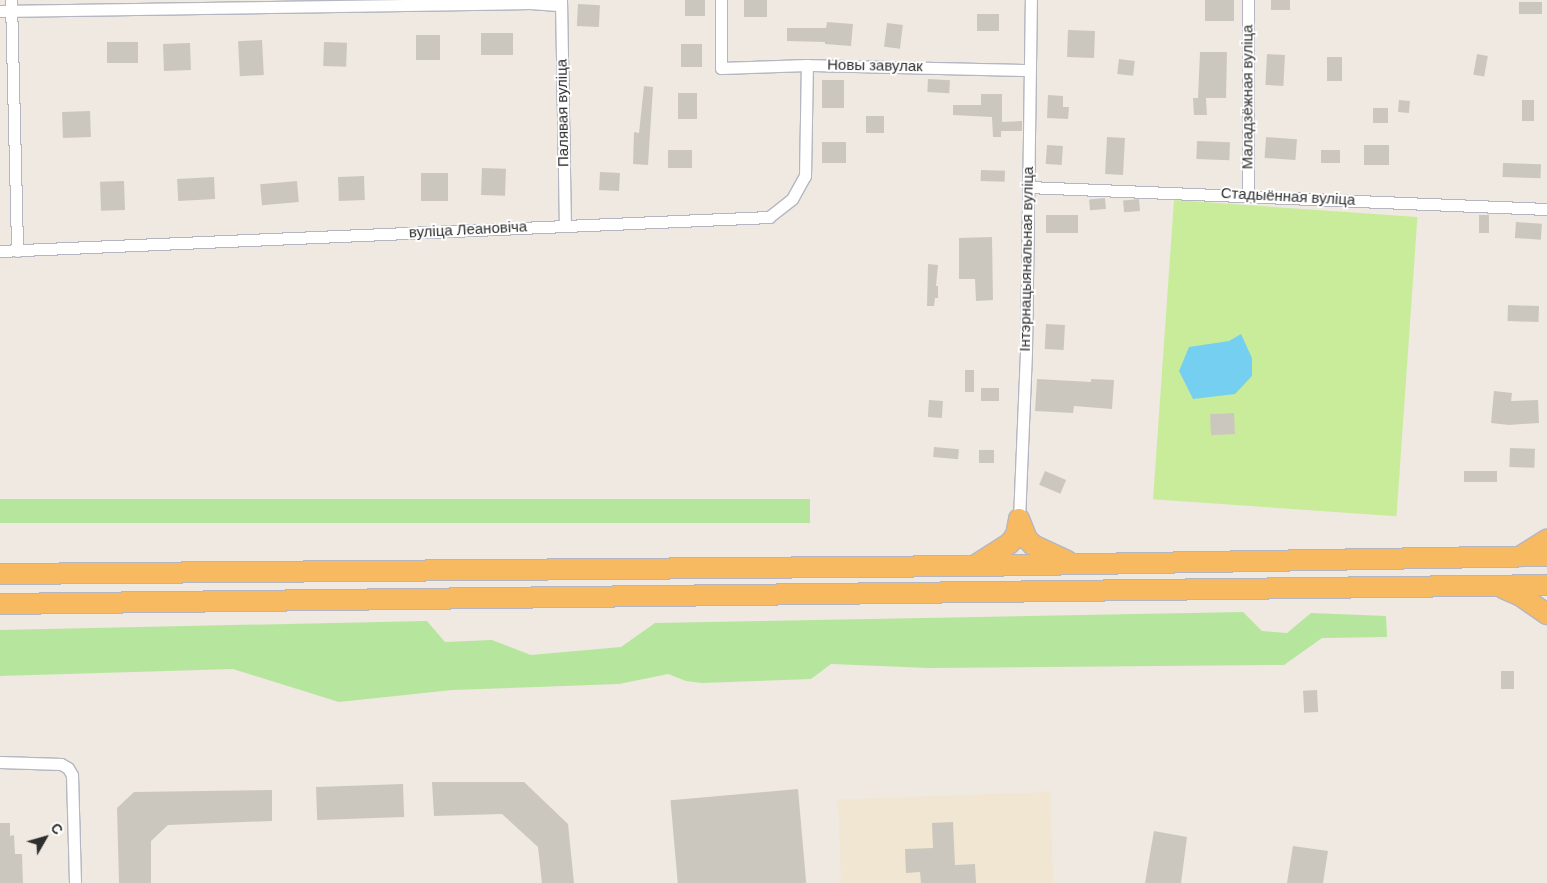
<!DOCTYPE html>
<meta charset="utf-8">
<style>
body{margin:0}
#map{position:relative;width:1547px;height:883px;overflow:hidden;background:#efe9e1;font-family:"DM Sans",sans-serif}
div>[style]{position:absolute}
.education>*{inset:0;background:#f0e6d1;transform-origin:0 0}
.green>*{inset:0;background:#b6e59e;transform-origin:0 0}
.pitch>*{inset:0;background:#c9ec9a;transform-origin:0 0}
.water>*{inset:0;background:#75cff0}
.building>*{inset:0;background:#cbc7bf;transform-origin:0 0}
.roads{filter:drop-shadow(1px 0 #b4b7c1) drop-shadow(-1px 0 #b4b7c1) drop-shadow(0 1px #b4b7c1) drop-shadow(0 -1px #b4b7c1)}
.minor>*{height:11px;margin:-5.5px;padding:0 5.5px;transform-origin:5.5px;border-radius:5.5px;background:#fff}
.trunk>*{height:20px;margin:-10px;padding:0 10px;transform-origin:10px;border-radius:10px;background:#f8ba60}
span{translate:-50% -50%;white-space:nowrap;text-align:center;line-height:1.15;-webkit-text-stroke:4px #fff;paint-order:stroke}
.street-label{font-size:15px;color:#2e2e2e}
.north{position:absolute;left:20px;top:813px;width:50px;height:50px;-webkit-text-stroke:4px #fff;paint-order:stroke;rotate:52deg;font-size:14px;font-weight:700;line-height:20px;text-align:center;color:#2e2e2e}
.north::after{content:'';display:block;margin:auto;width:18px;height:22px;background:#2e2e2e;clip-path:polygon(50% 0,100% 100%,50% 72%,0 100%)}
</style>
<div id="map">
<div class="education">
<i style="left:1050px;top:792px;width:91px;height:212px;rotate:88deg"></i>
</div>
<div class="green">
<i style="left:810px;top:499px;width:24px;height:810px;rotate:90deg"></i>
<i style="clip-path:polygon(1243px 612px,1262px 631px,1287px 633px,1311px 613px,1386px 616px,1387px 637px,1322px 638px,1284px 665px,929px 668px,831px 664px,811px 679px,702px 683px,686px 681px,668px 674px,619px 684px,452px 690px,339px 702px,233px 669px,0 676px,0 630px,427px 621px,445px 642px,492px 640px,531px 655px,621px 647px,655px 623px)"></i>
</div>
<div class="pitch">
<i style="left:1174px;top:200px;width:244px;height:300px;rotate:4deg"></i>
</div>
<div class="water">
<i style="clip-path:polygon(1241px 334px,1252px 358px,1252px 376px,1235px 394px,1193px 399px,1179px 371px,1189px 347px,1229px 341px)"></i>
</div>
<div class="building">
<i style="left:685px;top:0;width:20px;height:16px"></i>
<i style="left:744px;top:0;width:23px;height:17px"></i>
<i style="left:1205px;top:0;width:29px;height:21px"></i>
<i style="left:1271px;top:0;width:19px;height:10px"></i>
<i style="left:1519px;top:2px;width:23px;height:12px"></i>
<i style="left:578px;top:4px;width:22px;height:22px;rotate:3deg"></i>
<i style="left:977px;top:14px;width:22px;height:17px"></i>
<i style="clip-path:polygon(827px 22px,853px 24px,851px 46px,825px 44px,825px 42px,787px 41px,787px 28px,826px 28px)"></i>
<i style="left:887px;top:23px;width:16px;height:24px;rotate:7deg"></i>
<i style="left:1068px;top:30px;width:27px;height:27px;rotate:2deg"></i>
<i style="left:481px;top:33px;width:32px;height:22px"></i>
<i style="left:416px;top:35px;width:24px;height:25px"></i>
<i style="left:262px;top:40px;width:35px;height:24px;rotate:87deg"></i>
<i style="left:138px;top:42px;width:21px;height:31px;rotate:90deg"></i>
<i style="left:324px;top:42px;width:23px;height:24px;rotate:2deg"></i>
<i style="left:190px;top:43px;width:27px;height:27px;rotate:88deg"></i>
<i style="left:681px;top:44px;width:21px;height:23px"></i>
<i style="clip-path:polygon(1200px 52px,1227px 52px,1226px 98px,1206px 98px,1207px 115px,1194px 115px,1193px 98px,1198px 98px)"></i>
<i style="left:1267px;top:54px;width:18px;height:31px;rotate:3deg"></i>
<i style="left:1477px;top:54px;width:11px;height:21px;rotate:10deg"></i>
<i style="left:1327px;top:57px;width:15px;height:24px"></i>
<i style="left:1119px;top:59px;width:16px;height:15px;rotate:7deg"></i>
<i style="left:928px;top:79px;width:22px;height:13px;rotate:3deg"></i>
<i style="left:822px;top:80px;width:22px;height:28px"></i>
<i style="clip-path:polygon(644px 86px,653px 87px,648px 165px,633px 164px,634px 132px,639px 133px)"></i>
<i style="left:678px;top:93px;width:19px;height:26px"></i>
<i style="clip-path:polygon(981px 94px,1002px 94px,1002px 122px,1022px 121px,1022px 131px,1001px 131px,1001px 137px,993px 137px,992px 117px,953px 115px,953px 105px,981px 105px)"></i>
<i style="clip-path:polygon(1048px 95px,1063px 96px,1063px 107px,1069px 107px,1068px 119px,1047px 118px)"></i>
<i style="left:1399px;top:100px;width:11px;height:12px;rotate:5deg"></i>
<i style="left:1522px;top:100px;width:12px;height:21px"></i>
<i style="left:1388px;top:108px;width:15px;height:15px;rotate:90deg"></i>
<i style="left:90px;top:111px;width:26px;height:28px;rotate:88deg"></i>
<i style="left:866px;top:116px;width:18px;height:17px"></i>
<i style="left:1107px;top:137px;width:18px;height:37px;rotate:3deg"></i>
<i style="left:1266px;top:137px;width:31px;height:21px;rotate:4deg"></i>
<i style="left:1197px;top:141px;width:33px;height:18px;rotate:2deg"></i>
<i style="left:822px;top:142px;width:24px;height:21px"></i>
<i style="left:1047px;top:145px;width:16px;height:19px;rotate:4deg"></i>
<i style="left:1364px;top:145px;width:25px;height:20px"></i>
<i style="left:668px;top:150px;width:24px;height:18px"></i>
<i style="left:1321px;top:150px;width:19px;height:13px"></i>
<i style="left:1503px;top:163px;width:38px;height:14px;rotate:2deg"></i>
<i style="left:482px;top:168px;width:24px;height:27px;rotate:2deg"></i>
<i style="left:981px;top:170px;width:24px;height:11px;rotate:2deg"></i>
<i style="left:600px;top:172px;width:20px;height:18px;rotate:3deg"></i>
<i style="left:421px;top:173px;width:27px;height:28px"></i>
<i style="left:364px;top:176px;width:24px;height:26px;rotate:88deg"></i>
<i style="left:214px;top:177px;width:22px;height:37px;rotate:87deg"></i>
<i style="left:124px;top:181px;width:29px;height:24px;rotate:88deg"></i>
<i style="left:297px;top:181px;width:21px;height:37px;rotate:85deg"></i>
<i style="left:1105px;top:198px;width:11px;height:16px;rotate:85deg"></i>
<i style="left:1139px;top:199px;width:12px;height:16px;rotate:85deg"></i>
<i style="left:1046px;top:215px;width:32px;height:18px"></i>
<i style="left:1479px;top:215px;width:10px;height:18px"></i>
<i style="left:1516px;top:222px;width:26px;height:16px;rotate:4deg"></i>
<i style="clip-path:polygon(992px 237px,993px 300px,976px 301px,975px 279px,959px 279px,959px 238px)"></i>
<i style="clip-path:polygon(928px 264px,938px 265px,936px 286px,938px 286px,938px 298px,935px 298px,934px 306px,927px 306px)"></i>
<i style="left:1508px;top:305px;width:31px;height:16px;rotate:2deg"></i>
<i style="left:1046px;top:324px;width:19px;height:25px;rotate:3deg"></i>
<i style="left:965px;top:370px;width:9px;height:22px"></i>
<i style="clip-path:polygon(1037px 379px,1091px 382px,1091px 379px,1114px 380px,1112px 409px,1074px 406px,1073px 413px,1035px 411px)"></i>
<i style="left:981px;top:388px;width:18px;height:13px"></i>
<i style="clip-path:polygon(1494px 391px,1512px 393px,1511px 401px,1538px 400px,1539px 423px,1509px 425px,1491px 423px)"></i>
<i style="left:929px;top:400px;width:14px;height:17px;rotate:4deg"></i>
<i style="left:1234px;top:413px;width:21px;height:24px;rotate:87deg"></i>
<i style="left:934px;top:447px;width:25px;height:10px;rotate:5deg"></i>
<i style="left:1510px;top:448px;width:25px;height:19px;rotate:2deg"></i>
<i style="left:979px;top:450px;width:15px;height:13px"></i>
<i style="left:1045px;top:471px;width:23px;height:15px;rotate:23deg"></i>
<i style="left:1464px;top:471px;width:33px;height:11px"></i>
<i style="left:1501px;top:671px;width:13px;height:18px"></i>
<i style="left:1317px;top:690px;width:22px;height:14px;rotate:87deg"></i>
<i style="clip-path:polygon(432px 782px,524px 782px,568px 824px,574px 883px,542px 883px,538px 847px,502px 814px,434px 816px)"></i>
<i style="left:403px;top:784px;width:33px;height:87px;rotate:88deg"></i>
<i style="left:798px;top:789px;width:94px;height:128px;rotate:85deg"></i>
<i style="clip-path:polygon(272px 790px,272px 821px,168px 825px,151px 841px,151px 883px,119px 883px,117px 808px,134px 792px)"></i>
<i style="clip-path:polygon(953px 822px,955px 865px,975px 864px,976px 883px,921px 883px,920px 872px,906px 873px,905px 849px,933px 848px,932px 823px)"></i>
<i style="clip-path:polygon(0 823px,10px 823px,10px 836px,14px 835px,15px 854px,22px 854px,23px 883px,0 883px)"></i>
<i style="clip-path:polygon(1154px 831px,1187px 837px,1181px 883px,1145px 883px)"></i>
<i style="clip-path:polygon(1293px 846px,1328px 851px,1323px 883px,1287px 883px)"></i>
</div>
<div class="roads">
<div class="minor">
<i style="left:11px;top:0;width:251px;rotate:88.6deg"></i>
<i style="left:561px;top:0;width:226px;rotate:89deg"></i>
<i style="left:721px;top:0;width:68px;rotate:90deg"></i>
<i style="left:721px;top:68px;width:86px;rotate:-2deg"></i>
<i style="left:807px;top:65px;width:222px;rotate:1.3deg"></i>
<i style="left:1248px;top:0;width:195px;rotate:90deg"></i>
<i style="left:0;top:11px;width:530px;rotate:-0.86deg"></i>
<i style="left:530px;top:3px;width:31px;rotate:4deg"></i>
<i style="left:1028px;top:187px;width:519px;rotate:2.43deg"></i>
<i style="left:0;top:251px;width:770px;rotate:-2.53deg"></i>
<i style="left:769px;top:217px;width:29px;rotate:-38deg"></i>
<i style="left:792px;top:199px;width:26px;rotate:-61deg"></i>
<i style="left:805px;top:176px;width:111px;rotate:-89deg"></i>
<i style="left:1019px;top:519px;width:168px;rotate:-87.6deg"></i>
<i style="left:1026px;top:351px;width:351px;rotate:-89.2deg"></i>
<i style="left:0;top:762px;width:61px;rotate:1.9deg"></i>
<i style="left:61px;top:764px;width:8px;rotate:30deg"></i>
<i style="left:68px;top:768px;width:8px;rotate:60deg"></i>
<i style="left:72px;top:775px;width:108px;rotate:88.4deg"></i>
</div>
<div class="trunk">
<i style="left:1019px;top:519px;width:22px;rotate:68deg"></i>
<i style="left:1027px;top:539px;width:8px;rotate:45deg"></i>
<i style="left:1033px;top:545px;width:38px;rotate:25deg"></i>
<i style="left:1521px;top:556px;width:31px;rotate:-32deg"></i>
<i style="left:976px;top:565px;width:40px;rotate:-32.9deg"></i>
<i style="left:1010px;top:543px;width:10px;rotate:-53deg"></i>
<i style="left:1016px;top:535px;width:16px;rotate:-79deg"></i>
<i style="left:0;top:574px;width:974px;rotate:-0.47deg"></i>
<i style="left:974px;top:566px;width:573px;rotate:-1deg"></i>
<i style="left:1503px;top:588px;width:20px;rotate:24deg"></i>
<i style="left:1521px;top:596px;width:32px;rotate:35deg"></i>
<i style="left:0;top:604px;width:1547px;rotate:-0.7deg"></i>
</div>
</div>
<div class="street-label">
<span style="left:875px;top:66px;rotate:1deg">Новы завулак</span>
<span style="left:1248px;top:97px;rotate:-90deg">Маладзёжная вуліца</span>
<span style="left:563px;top:113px;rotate:-91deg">Палявая вуліца</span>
<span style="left:1288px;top:197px;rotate:3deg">Стадыённая вуліца</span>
<span style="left:468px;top:230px;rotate:-3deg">вуліца Леановіча</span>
<span style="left:1027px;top:259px;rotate:-89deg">Інтэрнацыянальная вуліца</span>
</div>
<div class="north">С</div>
</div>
